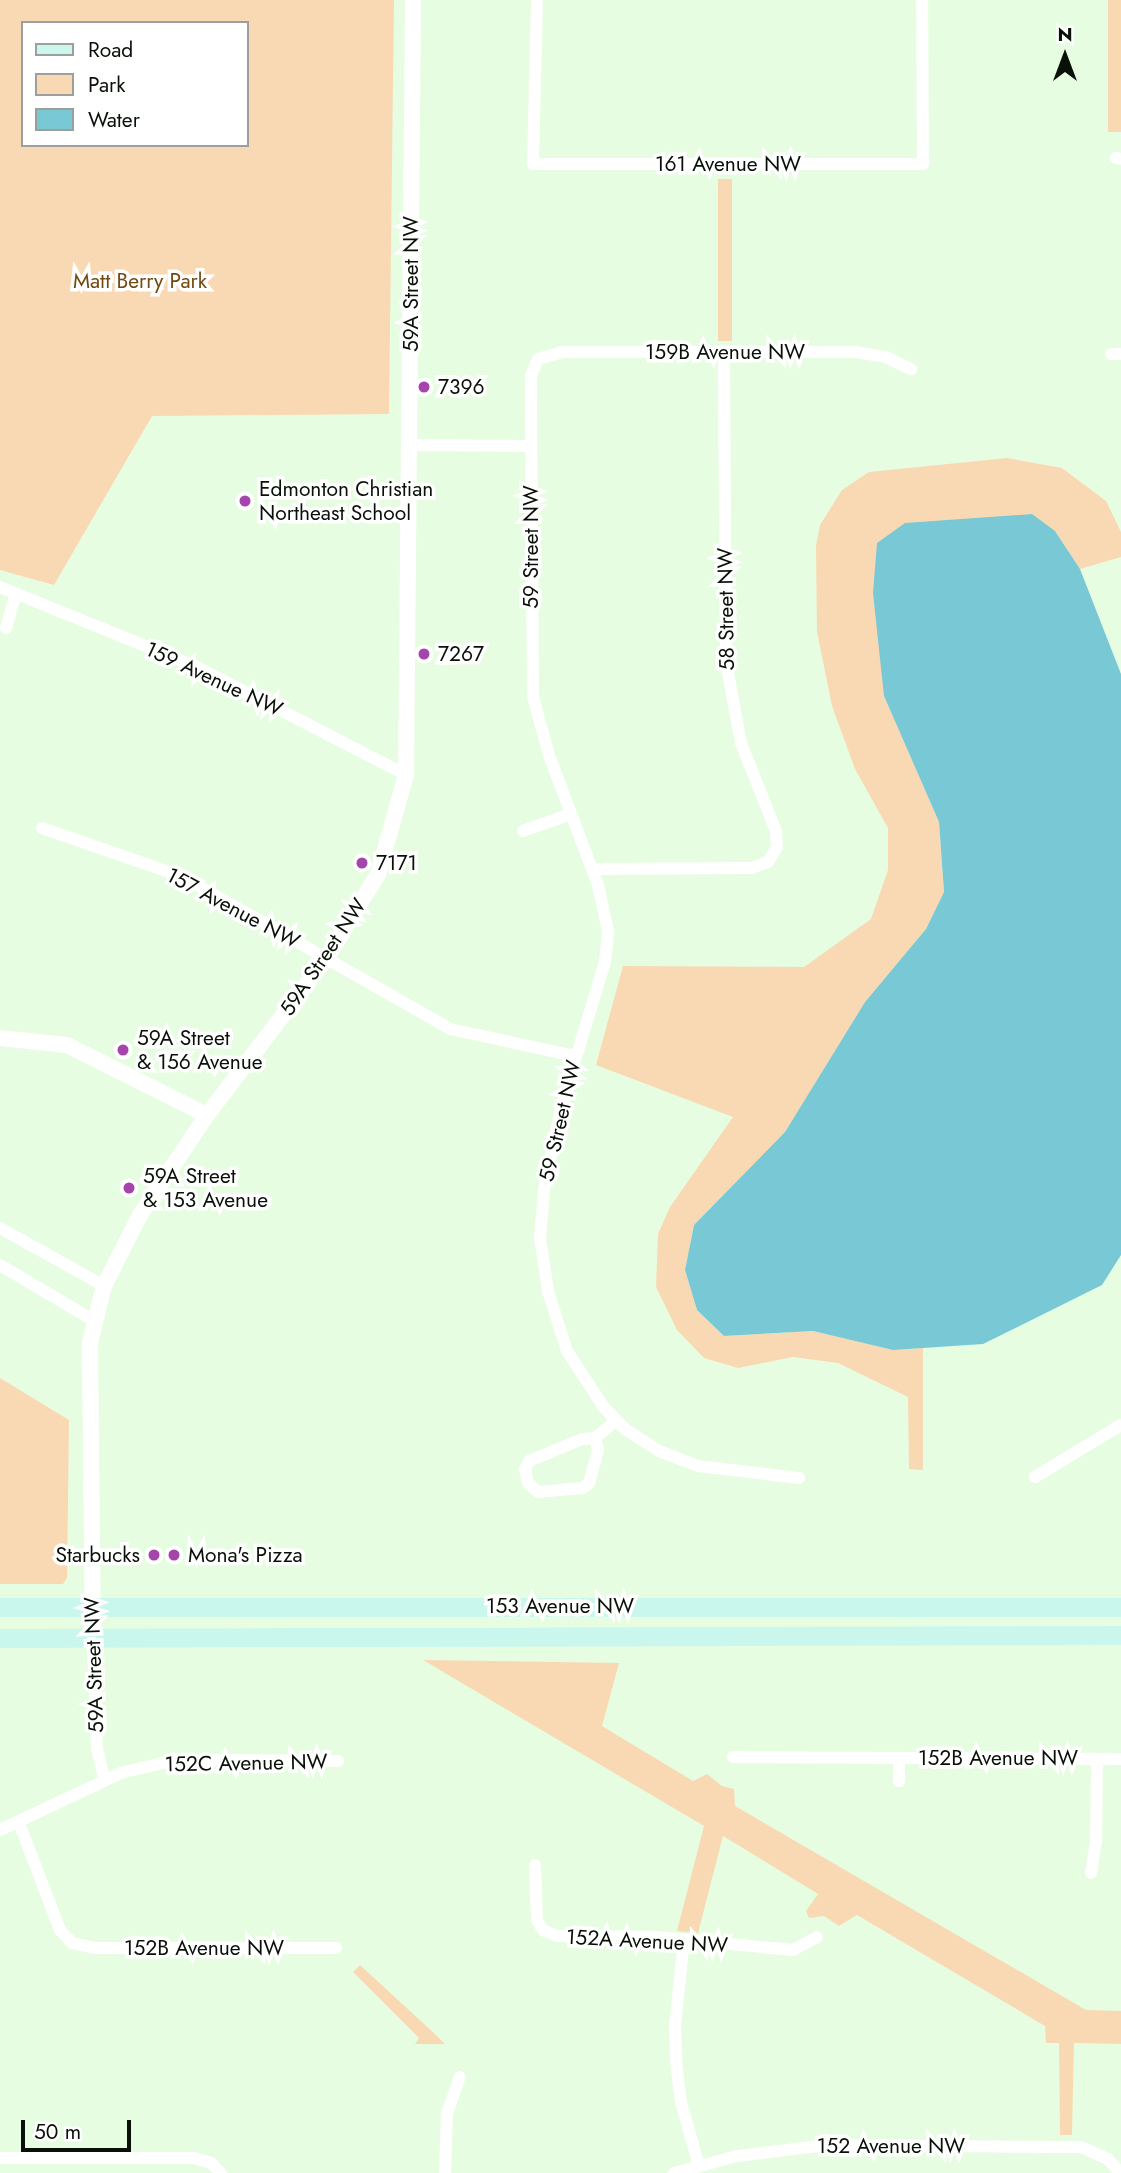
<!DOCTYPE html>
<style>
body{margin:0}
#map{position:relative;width:1121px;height:2173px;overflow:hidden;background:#e7fde1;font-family:Jost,sans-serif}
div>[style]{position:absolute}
.green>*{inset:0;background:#f9d9b4;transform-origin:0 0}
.water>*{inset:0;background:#78c8d5}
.minor>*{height:12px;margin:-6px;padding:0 6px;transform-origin:6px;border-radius:6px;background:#fff}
.tertiary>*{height:16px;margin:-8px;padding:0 8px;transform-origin:8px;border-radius:8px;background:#fff}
.secondary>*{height:19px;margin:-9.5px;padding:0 9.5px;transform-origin:9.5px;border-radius:9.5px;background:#caf7ed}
.dots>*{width:19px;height:19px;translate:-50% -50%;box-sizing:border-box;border:4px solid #fff;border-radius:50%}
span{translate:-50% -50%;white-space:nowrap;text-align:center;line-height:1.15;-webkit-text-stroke:7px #fff;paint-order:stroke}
.street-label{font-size:21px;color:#081007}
.park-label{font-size:21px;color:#724910}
.poi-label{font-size:21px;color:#081007}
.left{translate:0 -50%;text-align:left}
.right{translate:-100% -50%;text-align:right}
.legend{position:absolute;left:21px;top:21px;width:228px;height:126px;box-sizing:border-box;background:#fff;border:2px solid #9c9f9c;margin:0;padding:9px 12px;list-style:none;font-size:21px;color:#081007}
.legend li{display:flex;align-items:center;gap:14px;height:35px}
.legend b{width:35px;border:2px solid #9c9f9c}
.north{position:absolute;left:1030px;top:21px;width:70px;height:70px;-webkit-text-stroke:5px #fff;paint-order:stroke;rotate:0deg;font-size:19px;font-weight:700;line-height:28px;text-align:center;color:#081007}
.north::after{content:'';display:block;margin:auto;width:24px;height:32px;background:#081007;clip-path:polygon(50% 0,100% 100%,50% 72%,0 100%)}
.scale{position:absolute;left:21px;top:2120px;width:110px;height:32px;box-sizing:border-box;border:4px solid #081007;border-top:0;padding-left:9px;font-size:21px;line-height:24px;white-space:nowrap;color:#081007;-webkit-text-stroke:5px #fff;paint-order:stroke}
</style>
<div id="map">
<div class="green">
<i style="clip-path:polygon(evenodd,0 0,394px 0,389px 414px,152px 416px,54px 585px,0 570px,0 0,23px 23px,247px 23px,247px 145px,23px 145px,23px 23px)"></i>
<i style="left:1108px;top:0;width:13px;height:132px"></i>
<i style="left:718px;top:179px;width:14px;height:162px"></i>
<i style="clip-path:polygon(1007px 458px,1062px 468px,1106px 501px,1121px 532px,1121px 557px,1080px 569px,1055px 531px,884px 696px,939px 822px,944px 892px,926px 929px,865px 1002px,785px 1132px,694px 1225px,685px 1270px,697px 1310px,724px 1336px,813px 1331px,893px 1350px,923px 1348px,923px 1470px,909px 1469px,908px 1397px,838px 1363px,793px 1357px,738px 1368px,704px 1358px,677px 1330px,656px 1287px,658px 1234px,670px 1207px,733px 1117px,596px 1065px,623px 966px,804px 967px,871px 919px,888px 870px,888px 828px,855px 769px,832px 706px,817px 632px,816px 546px,820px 525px,842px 490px,869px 472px)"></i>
<i style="clip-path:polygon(0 1378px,69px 1420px,67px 1578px,63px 1584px,0 1584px)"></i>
<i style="clip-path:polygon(423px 1660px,619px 1663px,602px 1726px,693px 1781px,707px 1774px,722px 1786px,734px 1789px,735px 1806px,1086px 2010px,1121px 2011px,1121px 2044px,1074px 2043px,1072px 2135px,1060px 2135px,1059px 2043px,1046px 2043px,1045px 2026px,857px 1915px,839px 1926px,824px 1916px,809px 1918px,806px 1911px,818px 1894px,723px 1836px,698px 1933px,677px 1931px,704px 1826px)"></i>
<i style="clip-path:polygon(360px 1965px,436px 2035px,445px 2044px,415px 2044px,419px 2038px,353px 1972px)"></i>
</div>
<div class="water">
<i style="clip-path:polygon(1032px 514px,1055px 531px,1080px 569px,1121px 674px,1121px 1255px,1102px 1285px,983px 1344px,893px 1350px,813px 1331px,724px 1336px,697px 1310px,685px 1270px,694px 1225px,785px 1132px,865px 1002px,926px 929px,944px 892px,939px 822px,884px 696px,873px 593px,877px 543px,905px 523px)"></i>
</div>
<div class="minor">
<i style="left:537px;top:0;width:164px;rotate:91.4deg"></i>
<i style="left:533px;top:164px;width:390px"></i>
<i style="left:923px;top:164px;width:164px;rotate:-90.3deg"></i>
<i style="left:1116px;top:158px;width:5px;rotate:11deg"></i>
<i style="left:1111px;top:354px;width:10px"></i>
<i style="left:411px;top:445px;width:119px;rotate:0.5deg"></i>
<i style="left:0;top:587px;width:213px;rotate:22.1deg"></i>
<i style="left:197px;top:667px;width:235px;rotate:27.3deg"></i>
<i style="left:6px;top:628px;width:36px;rotate:-74deg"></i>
<i style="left:42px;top:828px;width:147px;rotate:19.1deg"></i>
<i style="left:181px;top:876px;width:309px;rotate:29.6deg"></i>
<i style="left:450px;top:1029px;width:128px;rotate:12.2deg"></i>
<i style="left:523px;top:831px;width:51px;rotate:-19.5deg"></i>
<i style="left:592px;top:869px;width:160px;rotate:-0.4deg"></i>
<i style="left:752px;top:868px;width:17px;rotate:-21deg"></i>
<i style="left:768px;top:862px;width:17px;rotate:-59deg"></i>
<i style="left:777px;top:847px;width:16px;rotate:-94deg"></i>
<i style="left:776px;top:831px;width:95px;rotate:-111.7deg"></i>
<i style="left:741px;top:743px;width:82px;rotate:-100.5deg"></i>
<i style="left:726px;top:662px;width:309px;rotate:-90.4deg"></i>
<i style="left:0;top:1228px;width:119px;rotate:29.1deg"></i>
<i style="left:0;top:1265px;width:108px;rotate:30.6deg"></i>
<i style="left:595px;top:1438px;width:12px;rotate:76deg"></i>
<i style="left:598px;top:1450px;width:34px;rotate:105deg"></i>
<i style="left:589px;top:1483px;width:8px;rotate:140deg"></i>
<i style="left:583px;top:1488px;width:45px;rotate:174.9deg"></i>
<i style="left:538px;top:1492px;width:13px;rotate:-138deg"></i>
<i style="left:528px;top:1483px;width:14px;rotate:-102deg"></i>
<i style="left:525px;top:1469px;width:9px;rotate:-63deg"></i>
<i style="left:529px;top:1461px;width:57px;rotate:-22.5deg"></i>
<i style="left:582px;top:1439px;width:13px;rotate:-4deg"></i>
<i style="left:595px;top:1438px;width:26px;rotate:-40deg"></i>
<i style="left:1035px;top:1477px;width:100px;rotate:-31.2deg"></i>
<i style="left:799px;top:1478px;width:102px;rotate:-173.2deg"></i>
<i style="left:698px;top:1466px;width:42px;rotate:-159deg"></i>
<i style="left:659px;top:1451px;width:40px;rotate:-147.1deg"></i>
<i style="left:625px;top:1429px;width:32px;rotate:-134deg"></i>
<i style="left:603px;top:1406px;width:66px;rotate:-123.2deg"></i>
<i style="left:567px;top:1351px;width:63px;rotate:-107.6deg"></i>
<i style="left:548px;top:1291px;width:54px;rotate:-98.6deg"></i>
<i style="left:540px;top:1238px;width:48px;rotate:-85.2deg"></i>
<i style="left:544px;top:1190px;width:88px;rotate:-78.2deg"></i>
<i style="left:562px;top:1104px;width:148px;rotate:-73.2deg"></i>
<i style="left:605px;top:962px;width:31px;rotate:-84deg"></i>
<i style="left:608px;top:931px;width:47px;rotate:-102.3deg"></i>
<i style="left:598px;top:885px;width:139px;rotate:-110.7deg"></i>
<i style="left:549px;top:755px;width:61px;rotate:-105.2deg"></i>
<i style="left:533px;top:696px;width:320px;rotate:-90.4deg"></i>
<i style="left:531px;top:376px;width:18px;rotate:-68deg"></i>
<i style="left:538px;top:359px;width:25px;rotate:-16deg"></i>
<i style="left:562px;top:352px;width:293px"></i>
<i style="left:855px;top:352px;width:31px;rotate:9deg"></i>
<i style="left:886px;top:357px;width:28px;rotate:26deg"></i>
<i style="left:93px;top:1639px;width:110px;rotate:87.9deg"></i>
<i style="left:97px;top:1749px;width:32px;rotate:76deg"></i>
<i style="left:733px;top:1757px;width:388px;rotate:0.3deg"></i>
<i style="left:899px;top:1758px;width:23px;rotate:90deg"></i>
<i style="left:19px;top:1823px;width:115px;rotate:69deg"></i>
<i style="left:60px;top:1930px;width:18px;rotate:47deg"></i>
<i style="left:72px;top:1943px;width:25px;rotate:12deg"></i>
<i style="left:96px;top:1948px;width:240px"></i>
<i style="left:0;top:1830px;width:134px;rotate:-25.2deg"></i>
<i style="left:121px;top:1773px;width:42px;rotate:-13.7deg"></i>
<i style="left:162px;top:1763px;width:45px;rotate:-3.8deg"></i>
<i style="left:207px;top:1760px;width:131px;rotate:0.4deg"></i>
<i style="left:535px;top:1865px;width:55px;rotate:87.9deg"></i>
<i style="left:537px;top:1920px;width:12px;rotate:59deg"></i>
<i style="left:543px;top:1930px;width:15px;rotate:23deg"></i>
<i style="left:557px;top:1936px;width:98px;rotate:0.6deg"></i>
<i style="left:655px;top:1937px;width:139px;rotate:5.4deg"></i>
<i style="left:793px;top:1950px;width:27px;rotate:-28deg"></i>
<i style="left:1091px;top:1873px;width:30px;rotate:-81deg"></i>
<i style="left:1096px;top:1843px;width:84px;rotate:-89.3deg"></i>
<i style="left:684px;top:1940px;width:85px;rotate:96deg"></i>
<i style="left:675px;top:2025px;width:37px;rotate:88deg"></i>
<i style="left:676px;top:2062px;width:40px;rotate:82.9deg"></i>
<i style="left:681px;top:2102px;width:66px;rotate:74.3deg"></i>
<i style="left:0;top:2158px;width:194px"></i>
<i style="left:194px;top:2158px;width:18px;rotate:16deg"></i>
<i style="left:211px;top:2163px;width:14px;rotate:45deg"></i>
<i style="left:445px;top:2173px;width:59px;rotate:-88.1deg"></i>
<i style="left:447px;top:2114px;width:39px;rotate:-71deg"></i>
<i style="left:674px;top:2173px;width:65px;rotate:-15.1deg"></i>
<i style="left:737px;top:2156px;width:91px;rotate:-7deg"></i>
<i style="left:827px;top:2145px;width:254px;rotate:0.5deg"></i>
<i style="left:1081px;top:2147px;width:30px;rotate:24deg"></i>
<i style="left:1108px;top:2159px;width:18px;rotate:49deg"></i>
</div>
<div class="tertiary">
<i style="left:0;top:1038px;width:67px;rotate:6deg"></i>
<i style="left:67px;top:1045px;width:157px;rotate:26.6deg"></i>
<i style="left:93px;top:1639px;width:296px;rotate:-90.6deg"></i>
<i style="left:90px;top:1343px;width:59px;rotate:-76.2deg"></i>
<i style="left:104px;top:1286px;width:80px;rotate:-63.1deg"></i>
<i style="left:140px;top:1215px;width:120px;rotate:-56.2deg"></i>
<i style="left:207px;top:1115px;width:196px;rotate:-52.7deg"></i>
<i style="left:326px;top:959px;width:100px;rotate:-58.5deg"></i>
<i style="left:378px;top:874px;width:103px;rotate:-74.2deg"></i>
<i style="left:406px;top:775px;width:775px;rotate:-89.48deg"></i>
</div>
<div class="secondary">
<i style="left:0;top:1607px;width:1121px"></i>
<i style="left:0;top:1638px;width:1121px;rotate:-0.15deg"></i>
</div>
<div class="dots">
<i style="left:424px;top:387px;background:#a545ac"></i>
<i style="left:245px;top:501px;background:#a545ac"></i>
<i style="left:424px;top:654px;background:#a545ac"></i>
<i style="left:362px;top:863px;background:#a545ac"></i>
<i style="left:123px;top:1050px;background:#a545ac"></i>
<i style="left:129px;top:1188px;background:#a545ac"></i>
<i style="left:154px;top:1555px;background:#a545ac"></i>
<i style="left:174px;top:1555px;background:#a545ac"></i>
</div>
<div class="street-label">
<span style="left:728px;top:164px">161 Avenue NW</span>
<span style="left:411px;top:284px;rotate:-90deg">59A Street NW</span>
<span style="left:725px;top:352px">159B Avenue NW</span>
<span style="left:531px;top:547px;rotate:-90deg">59 Street NW</span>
<span style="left:726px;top:609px;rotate:-91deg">58 Street NW</span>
<span style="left:214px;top:679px;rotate:25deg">159 Avenue NW</span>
<span style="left:233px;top:908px;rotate:28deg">157 Avenue NW</span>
<span style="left:323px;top:957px;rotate:-56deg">59A Street NW</span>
<span style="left:560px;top:1121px;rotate:-77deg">59 Street NW</span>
<span style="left:560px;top:1606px">153 Avenue NW</span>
<span style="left:94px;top:1665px;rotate:-92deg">59A Street NW</span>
<span style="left:998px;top:1758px">152B Avenue NW</span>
<span style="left:246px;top:1763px;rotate:-1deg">152C Avenue NW</span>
<span style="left:647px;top:1941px;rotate:3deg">152A Avenue NW</span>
<span style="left:204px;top:1948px">152B Avenue NW</span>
<span style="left:891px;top:2146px">152 Avenue NW</span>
</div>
<div class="park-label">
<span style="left:140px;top:281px">Matt Berry Park</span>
</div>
<div class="poi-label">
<span class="left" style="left:438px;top:387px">7396</span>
<span class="left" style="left:259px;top:501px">Edmonton Christian<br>Northeast School</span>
<span class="left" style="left:438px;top:654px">7267</span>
<span class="left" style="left:376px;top:863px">7171</span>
<span class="left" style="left:137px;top:1050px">59A Street<br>&amp; 156 Avenue</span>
<span class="left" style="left:143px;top:1188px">59A Street<br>&amp; 153 Avenue</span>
<span class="right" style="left:140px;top:1555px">Starbucks</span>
<span class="left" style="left:188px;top:1555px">Mona's Pizza</span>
</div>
<ul class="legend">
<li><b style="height:9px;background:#caf7ed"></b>Road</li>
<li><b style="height:19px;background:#f9d9b4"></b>Park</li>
<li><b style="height:19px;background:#78c8d5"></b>Water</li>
</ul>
<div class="north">N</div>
<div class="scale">50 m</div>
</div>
